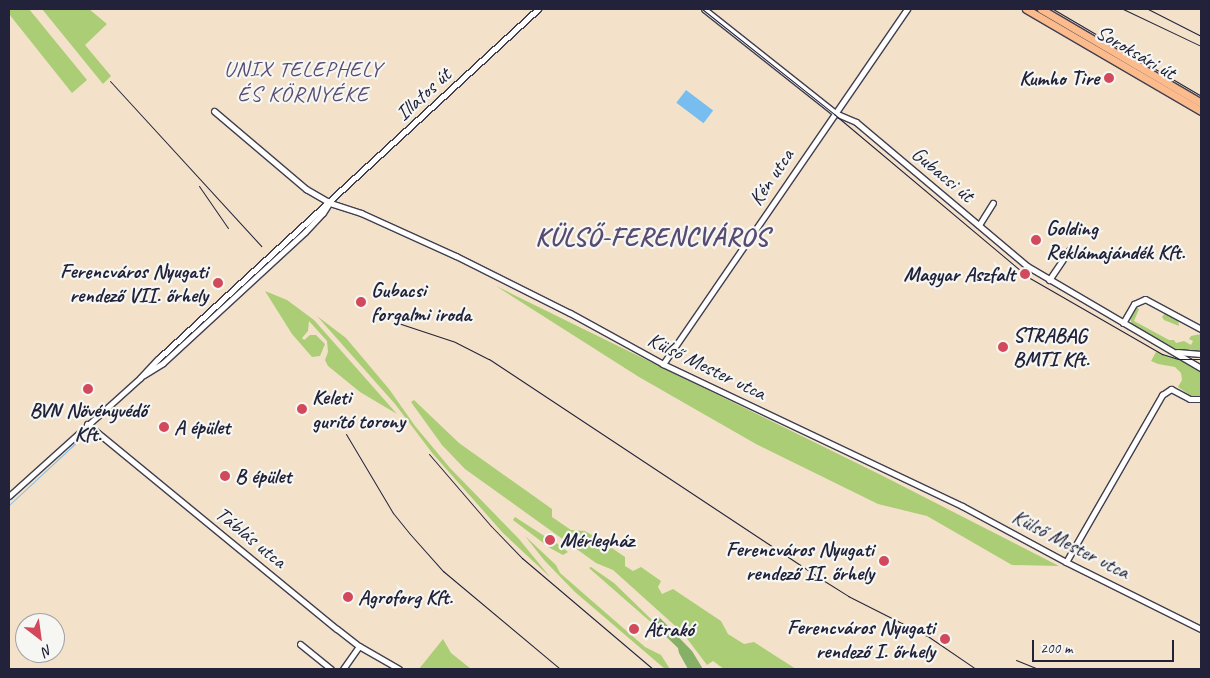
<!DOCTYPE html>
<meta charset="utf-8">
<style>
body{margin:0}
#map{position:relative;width:1210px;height:678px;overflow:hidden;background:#f3e2c9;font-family:Caveat,sans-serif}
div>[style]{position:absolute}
.green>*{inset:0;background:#aacd76}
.forest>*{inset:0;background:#87b067}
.water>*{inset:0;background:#78bdef;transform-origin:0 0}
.stream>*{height:1px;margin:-0.5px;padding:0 0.5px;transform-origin:0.5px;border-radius:0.5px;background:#78bdef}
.roads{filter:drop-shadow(1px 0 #413f50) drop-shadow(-1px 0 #413f50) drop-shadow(0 1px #413f50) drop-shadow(0 -1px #413f50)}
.minor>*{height:5px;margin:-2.5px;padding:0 2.5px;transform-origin:2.5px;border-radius:2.5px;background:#fff}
.major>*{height:7px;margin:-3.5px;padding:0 3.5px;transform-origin:3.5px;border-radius:3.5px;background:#fbbb8d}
.tram>*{height:1px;margin:-0.5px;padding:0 0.5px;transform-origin:0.5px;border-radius:0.5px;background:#22223b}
.rail>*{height:1px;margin:-0.5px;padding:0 0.5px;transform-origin:0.5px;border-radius:0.5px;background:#22223b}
.dots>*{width:14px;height:14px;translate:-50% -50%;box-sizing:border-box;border:2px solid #f6f6f2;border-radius:50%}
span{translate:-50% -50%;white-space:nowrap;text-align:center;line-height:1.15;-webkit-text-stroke:4.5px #f6f6f2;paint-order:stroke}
.street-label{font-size:21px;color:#22223b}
.poi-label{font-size:21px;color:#22223b;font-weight:700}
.right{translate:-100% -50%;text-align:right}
.left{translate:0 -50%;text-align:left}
.neighbourhood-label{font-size:22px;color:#574b73;letter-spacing:1px}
.district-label{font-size:26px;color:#574b73;font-weight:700;letter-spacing:1px}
.frame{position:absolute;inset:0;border:10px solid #22223b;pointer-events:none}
.north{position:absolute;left:15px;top:613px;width:50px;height:50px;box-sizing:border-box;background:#f6f6f2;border:1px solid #a1a1a9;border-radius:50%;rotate:150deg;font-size:14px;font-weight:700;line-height:20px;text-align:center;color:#22223b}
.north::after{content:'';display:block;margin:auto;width:18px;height:22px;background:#d1495b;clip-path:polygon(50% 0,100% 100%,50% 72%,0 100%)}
.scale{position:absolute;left:1032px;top:640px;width:142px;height:22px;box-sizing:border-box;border:2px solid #22223b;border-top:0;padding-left:6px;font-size:15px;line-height:18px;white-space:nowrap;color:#22223b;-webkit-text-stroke:4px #f6f6f2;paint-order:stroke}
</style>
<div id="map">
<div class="green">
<i style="clip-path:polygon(9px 9px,29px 9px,87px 80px,72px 93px,9px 14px)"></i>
<i style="clip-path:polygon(42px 9px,89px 9px,107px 24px,85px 45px,111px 76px,103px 84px)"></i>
<i style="clip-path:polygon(496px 286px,883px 476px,1059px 566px,1012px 565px,927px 516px,878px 504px,756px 444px,639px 377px)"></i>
<i style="clip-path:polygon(265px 291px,287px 300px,314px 320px,397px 414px,360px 392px,328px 366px,325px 360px,328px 352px,327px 341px,309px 321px,308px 331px,302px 338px,304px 340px,310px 335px,316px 335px,325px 344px,320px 356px,312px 357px,292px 334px)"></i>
<i style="clip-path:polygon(1135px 307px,1139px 309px,1134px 321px,1169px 340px,1174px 340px,1176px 343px,1184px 341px,1191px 345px,1193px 341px,1189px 339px,1191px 336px,1201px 334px,1201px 352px,1176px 349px,1132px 325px,1130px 318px)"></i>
<i style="clip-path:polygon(1165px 313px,1178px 319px,1179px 326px,1164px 320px,1162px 317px)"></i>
<i style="clip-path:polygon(317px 316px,346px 338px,389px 389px,415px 426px,450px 468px,519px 539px,550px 577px,503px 533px,433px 454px,395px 404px)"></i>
<i style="clip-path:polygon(1156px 352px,1187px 362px,1201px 370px,1201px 396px,1191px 396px,1178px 387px,1182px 380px,1181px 373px,1175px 367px,1158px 364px,1151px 361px)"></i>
<i style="clip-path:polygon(414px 400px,459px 443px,552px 509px,552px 517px,571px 530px,585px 531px,600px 540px,625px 557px,625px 566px,633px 571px,641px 567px,661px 581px,658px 587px,662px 594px,673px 589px,721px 621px,728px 634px,744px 644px,754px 642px,796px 669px,724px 669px,713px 661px,707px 665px,682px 632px,613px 570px,596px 563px,465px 469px,442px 445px,411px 402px)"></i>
<i style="clip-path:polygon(515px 517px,549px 539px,547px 543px,550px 545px,555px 542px,568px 552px,563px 555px,550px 548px,513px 520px)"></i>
<i style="clip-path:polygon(525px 536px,556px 565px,560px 573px,645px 647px,661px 655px,670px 669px,665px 669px,575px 592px,544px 560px)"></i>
<i style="clip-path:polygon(591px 567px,614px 583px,652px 620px,658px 617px,660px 618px,653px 624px,589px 568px)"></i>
<i style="clip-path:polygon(443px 639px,451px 653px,471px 669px,419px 669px)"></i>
</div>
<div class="forest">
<i style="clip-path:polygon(660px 618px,692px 651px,703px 669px,688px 669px,679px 653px,678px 648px,653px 624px)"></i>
</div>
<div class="water">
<i style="left:686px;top:90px;width:34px;height:16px;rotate:37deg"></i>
</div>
<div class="stream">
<i style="left:9px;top:505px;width:97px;rotate:-42.9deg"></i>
</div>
<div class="roads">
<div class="minor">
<i style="left:704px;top:9px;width:167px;rotate:38.4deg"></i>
<i style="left:835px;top:113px;width:23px;rotate:23deg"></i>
<i style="left:856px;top:122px;width:224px;rotate:40.1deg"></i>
<i style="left:1027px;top:266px;width:202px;rotate:30.4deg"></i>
<i style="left:214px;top:111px;width:121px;rotate:40.3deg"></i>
<i style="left:306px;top:189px;width:28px;rotate:30deg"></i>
<i style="left:330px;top:203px;width:33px;rotate:18deg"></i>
<i style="left:361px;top:213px;width:104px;rotate:24.4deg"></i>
<i style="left:456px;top:256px;width:127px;rotate:26.6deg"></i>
<i style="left:570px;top:313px;width:106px;rotate:28.7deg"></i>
<i style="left:663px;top:364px;width:331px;rotate:25.4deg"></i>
<i style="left:962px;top:506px;width:118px;rotate:28.3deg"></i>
<i style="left:1066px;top:562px;width:151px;rotate:26.4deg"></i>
<i style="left:979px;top:225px;width:26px;rotate:-58deg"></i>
<i style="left:1049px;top:280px;width:37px;rotate:-56deg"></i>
<i style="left:1123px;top:323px;width:22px;rotate:-60deg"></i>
<i style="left:1134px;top:304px;width:12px;rotate:-24deg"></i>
<i style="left:1145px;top:299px;width:64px;rotate:28.2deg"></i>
<i style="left:1177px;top:352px;width:24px;rotate:5deg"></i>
<i style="left:663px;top:364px;width:431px;rotate:-55.5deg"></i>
<i style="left:144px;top:375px;width:22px;rotate:-32deg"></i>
<i style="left:163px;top:363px;width:193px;rotate:-42.7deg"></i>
<i style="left:305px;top:232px;width:26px;rotate:-47deg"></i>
<i style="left:323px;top:213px;width:9px;rotate:-58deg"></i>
<i style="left:87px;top:424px;width:323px;rotate:39.4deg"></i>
<i style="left:337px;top:629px;width:28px;rotate:38deg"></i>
<i style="left:359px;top:646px;width:46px;rotate:29.9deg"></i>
<i style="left:9px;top:496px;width:176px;rotate:-42deg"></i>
<i style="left:140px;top:378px;width:26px;rotate:-47deg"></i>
<i style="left:158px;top:359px;width:517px;rotate:-42.65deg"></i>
<i style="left:1066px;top:562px;width:193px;rotate:-60.1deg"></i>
<i style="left:1162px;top:395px;width:11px;rotate:-34deg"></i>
<i style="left:1171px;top:389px;width:21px;rotate:28deg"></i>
<i style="left:1190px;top:399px;width:11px"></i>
<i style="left:300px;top:644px;width:40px;rotate:39deg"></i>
<i style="left:343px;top:669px;width:28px;rotate:-55deg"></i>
</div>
<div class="major">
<i style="left:1026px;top:9px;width:203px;rotate:30.2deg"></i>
<i style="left:1041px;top:9px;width:186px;rotate:30.4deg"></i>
</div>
</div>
<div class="tram">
<i style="left:702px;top:9px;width:169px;rotate:38.5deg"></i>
<i style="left:834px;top:114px;width:253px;rotate:40deg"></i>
<i style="left:1028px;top:277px;width:155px;rotate:29.9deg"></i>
<i style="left:1162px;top:354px;width:17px;rotate:17deg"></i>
<i style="left:1178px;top:359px;width:23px"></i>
<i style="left:1053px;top:9px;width:172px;rotate:30.4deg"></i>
</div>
<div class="rail">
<i style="left:1123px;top:9px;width:86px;rotate:25.4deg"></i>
<i style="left:1148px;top:9px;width:59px;rotate:27deg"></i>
<i style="left:110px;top:81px;width:224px;rotate:47.5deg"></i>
<i style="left:199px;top:186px;width:51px;rotate:55.4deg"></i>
<i style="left:392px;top:321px;width:66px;rotate:18.4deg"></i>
<i style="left:455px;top:342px;width:38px;rotate:27deg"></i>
<i style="left:489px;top:359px;width:395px;rotate:33.5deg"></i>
<i style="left:818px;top:577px;width:36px;rotate:32deg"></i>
<i style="left:848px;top:596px;width:91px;rotate:26.8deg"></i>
<i style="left:929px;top:637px;width:57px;rotate:34.2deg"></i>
<i style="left:346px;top:434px;width:92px;rotate:59.3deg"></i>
<i style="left:393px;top:513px;width:27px;rotate:51deg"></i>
<i style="left:410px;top:534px;width:50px;rotate:48.3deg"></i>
<i style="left:443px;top:571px;width:153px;rotate:39.9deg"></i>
<i style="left:429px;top:454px;width:95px;rotate:49.3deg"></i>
<i style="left:491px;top:526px;width:45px;rotate:45.9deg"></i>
<i style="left:522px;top:558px;width:172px;rotate:40.3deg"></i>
<i style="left:1016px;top:660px;width:24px;rotate:22deg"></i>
</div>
<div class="dots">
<i style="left:1109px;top:78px;background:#d1495b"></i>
<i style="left:1036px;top:240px;background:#d1495b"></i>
<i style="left:1025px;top:274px;background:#d1495b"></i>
<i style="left:218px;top:283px;background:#d1495b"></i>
<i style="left:361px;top:302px;background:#d1495b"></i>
<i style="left:1003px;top:347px;background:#d1495b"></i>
<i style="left:88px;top:389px;background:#d1495b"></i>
<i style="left:302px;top:409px;background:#d1495b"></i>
<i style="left:164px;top:427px;background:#d1495b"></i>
<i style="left:225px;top:476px;background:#d1495b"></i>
<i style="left:550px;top:540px;background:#d1495b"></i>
<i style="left:884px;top:561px;background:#d1495b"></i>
<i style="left:348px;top:597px;background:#d1495b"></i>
<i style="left:634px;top:629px;background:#d1495b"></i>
<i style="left:945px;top:639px;background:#d1495b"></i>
</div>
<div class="street-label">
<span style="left:1136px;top:52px;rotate:30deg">Soroksári út</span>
<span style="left:423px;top:94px;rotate:-43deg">Illatos út</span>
<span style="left:943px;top:174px;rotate:40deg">Gubacsi út</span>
<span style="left:771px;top:177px;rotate:-56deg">Kén utca</span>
<span style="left:707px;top:366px;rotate:26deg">Külső Mester utca</span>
<span style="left:251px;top:537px;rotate:39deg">Táblás utca</span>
<span style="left:1071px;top:544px;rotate:27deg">Külső Mester utca</span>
</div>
<div class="poi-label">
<span class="right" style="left:1099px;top:78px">Kumho Tire</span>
<span class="left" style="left:1046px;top:240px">Golding<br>Reklámajándék Kft.</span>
<span class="right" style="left:208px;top:283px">Ferencváros Nyugati<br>rendező VII. őrhely</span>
<span class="right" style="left:1015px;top:274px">Magyar Aszfalt</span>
<span class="left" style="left:371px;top:302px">Gubacsi<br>forgalmi iroda</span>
<span class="left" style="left:1013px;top:347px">STRABAG<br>BMTI Kft.</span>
<span class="left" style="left:312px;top:409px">Keleti<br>gurító torony</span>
<span style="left:88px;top:422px">BVN Növényvédő<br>Kft.</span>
<span class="left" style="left:174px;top:427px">A épület</span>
<span class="left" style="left:235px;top:476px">B épület</span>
<span class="left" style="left:560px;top:540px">Mérlegház</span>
<span class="right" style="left:874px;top:561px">Ferencváros Nyugati<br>rendező II. őrhely</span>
<span class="left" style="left:358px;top:597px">Agroforg Kft.</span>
<span class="right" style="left:935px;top:639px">Ferencváros Nyugati<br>rendező I. őrhely</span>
<span class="left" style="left:644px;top:629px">Átrakó</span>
</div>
<div class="neighbourhood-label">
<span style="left:303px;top:82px">UNIX TELEPHELY<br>ÉS KÖRNYÉKE</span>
</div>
<div class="district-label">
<span style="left:652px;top:237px">KÜLSŐ-FERENCVÁROS</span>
</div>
<div class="frame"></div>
<div class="north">N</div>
<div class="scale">200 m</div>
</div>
